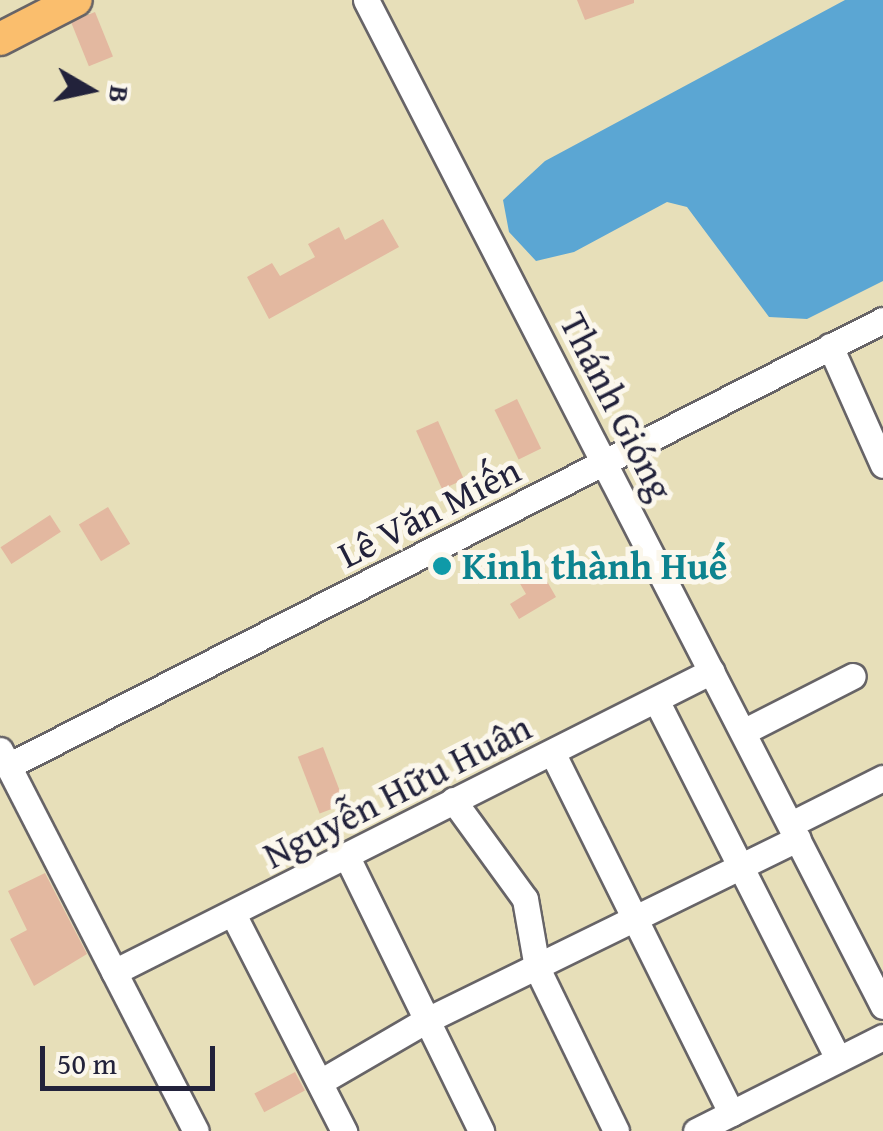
<!DOCTYPE html>
<meta charset="utf-8">
<style>
body{margin:0}
#map{position:relative;width:883px;height:1131px;overflow:hidden;background:#e7dfb9;font-family:"Gentium Book Plus",serif}
div>[style]{position:absolute}
.water>*{inset:0;background:#5ba6d3}
.building>*{inset:0;background:#e3b8a0;transform-origin:0 0}
.roads{filter:drop-shadow(2px 0 #676467) drop-shadow(-2px 0 #676467) drop-shadow(0 2px #676467) drop-shadow(0 -2px #676467)}
.minor>*{height:25px;margin:-12.5px;padding:0 12.5px;transform-origin:12.5px;border-radius:12.5px;background:#fff}
.major>*{height:32px;margin:-16px;padding:0 16px;transform-origin:16px;border-radius:16px;background:#fabe6d}
.dots>*{width:28px;height:28px;translate:-50% -50%;box-sizing:border-box;border:5px solid #fbf7ec;border-radius:50%}
span{translate:-50% -50%;white-space:nowrap;text-align:center;line-height:1.15;-webkit-text-stroke:10px #fbf7ec;paint-order:stroke}
.street-label{font-size:38px;color:#22223b}
.culture-label{font-size:38px;color:#0d838f;font-weight:700}
.left{translate:0 -50%;text-align:left}
.north{position:absolute;left:40px;top:40px;width:100px;height:100px;-webkit-text-stroke:8px #fbf7ec;paint-order:stroke;rotate:99deg;font-size:28px;font-weight:700;line-height:40px;text-align:center;color:#22223b}
.north::after{content:'';display:block;margin:auto;width:35px;height:45px;background:#22223b;clip-path:polygon(50% 0,100% 100%,50% 72%,0 100%)}
.scale{position:absolute;left:40px;top:1046px;width:175px;height:45px;box-sizing:border-box;border:5px solid #22223b;border-top:0;padding-left:12px;font-size:30px;line-height:35px;white-space:nowrap;color:#22223b;-webkit-text-stroke:8px #fbf7ec;paint-order:stroke}
</style>
<div id="map">
<div class="water">
<i style="clip-path:polygon(845px 0,883px 0,883px 281px,807px 319px,769px 317px,687px 207px,667px 202px,574px 252px,536px 261px,509px 232px,503px 200px,545px 161px)"></i>
</div>
<div class="building">
<i style="clip-path:polygon(577px 0,634px 0,634px 3px,585px 20px)"></i>
<i style="left:95px;top:12px;width:48px;height:26px;rotate:68deg"></i>
<i style="clip-path:polygon(383px 219px,399px 247px,269px 319px,247px 277px,272px 263px,280px 276px,315px 257px,308px 244px,339px 227px,345px 240px)"></i>
<i style="left:517px;top:399px;width:55px;height:25px;rotate:64deg"></i>
<i style="left:438px;top:421px;width:64px;height:24px;rotate:66deg"></i>
<i style="left:108px;top:507px;width:43px;height:34px;rotate:59deg"></i>
<i style="left:50px;top:515px;width:20px;height:59px;rotate:57deg"></i>
<i style="clip-path:polygon(536px 562px,556px 597px,519px 619px,510px 604px,526px 594px,515px 575px)"></i>
<i style="left:323px;top:747px;width:61px;height:27px;rotate:69deg"></i>
<i style="clip-path:polygon(45px 873px,87px 954px,34px 986px,10px 939px,27px 930px,8px 891px)"></i>
<i style="left:295px;top:1072px;width:21px;height:46px;rotate:62deg"></i>
</div>
<div class="roads">
<div class="minor">
<i style="left:366px;top:0;width:1131px;rotate:62.8deg"></i>
<i style="left:830px;top:346px;width:130px;rotate:66deg"></i>
<i style="left:656px;top:700px;width:400px;rotate:63.1deg"></i>
<i style="left:743px;top:732px;width:123px;rotate:-27deg"></i>
<i style="left:0;top:750px;width:428px;rotate:62.8deg"></i>
<i style="left:553px;top:754px;width:401px;rotate:63.6deg"></i>
<i style="left:8px;top:766px;width:982px;rotate:-27.01deg"></i>
<i style="left:453px;top:800px;width:122px;rotate:54deg"></i>
<i style="left:525px;top:899px;width:70px;rotate:80.1deg"></i>
<i style="left:537px;top:968px;width:181px;rotate:64.1deg"></i>
<i style="left:791px;top:824px;width:103px;rotate:-26.6deg"></i>
<i style="left:347px;top:857px;width:305px;rotate:63.9deg"></i>
<i style="left:234px;top:916px;width:242px;rotate:62.9deg"></i>
<i style="left:114px;top:972px;width:669px;rotate:-26.72deg"></i>
<i style="left:320px;top:1082px;width:121px;rotate:-30.2deg"></i>
<i style="left:425px;top:1021px;width:415px;rotate:-26.1deg"></i>
<i style="left:696px;top:1131px;width:209px;rotate:-26.7deg"></i>
</div>
<div class="major">
<i style="left:0;top:39px;width:85px;rotate:-27.2deg"></i>
</div>
</div>
<div class="dots">
<i style="left:442px;top:566px;background:#0f9aa8"></i>
</div>
<div class="street-label">
<span style="left:617px;top:406px;rotate:63deg">Thánh Gióng</span>
<span style="left:429px;top:512px;rotate:-27deg">Lê Văn Miến</span>
<span style="left:397px;top:791px;rotate:-27deg">Nguyễn Hữu Huân</span>
</div>
<div class="culture-label">
<span class="left" style="left:462px;top:566px">Kinh thành Huế</span>
</div>
<div class="north">B</div>
<div class="scale">50 m</div>
</div>
